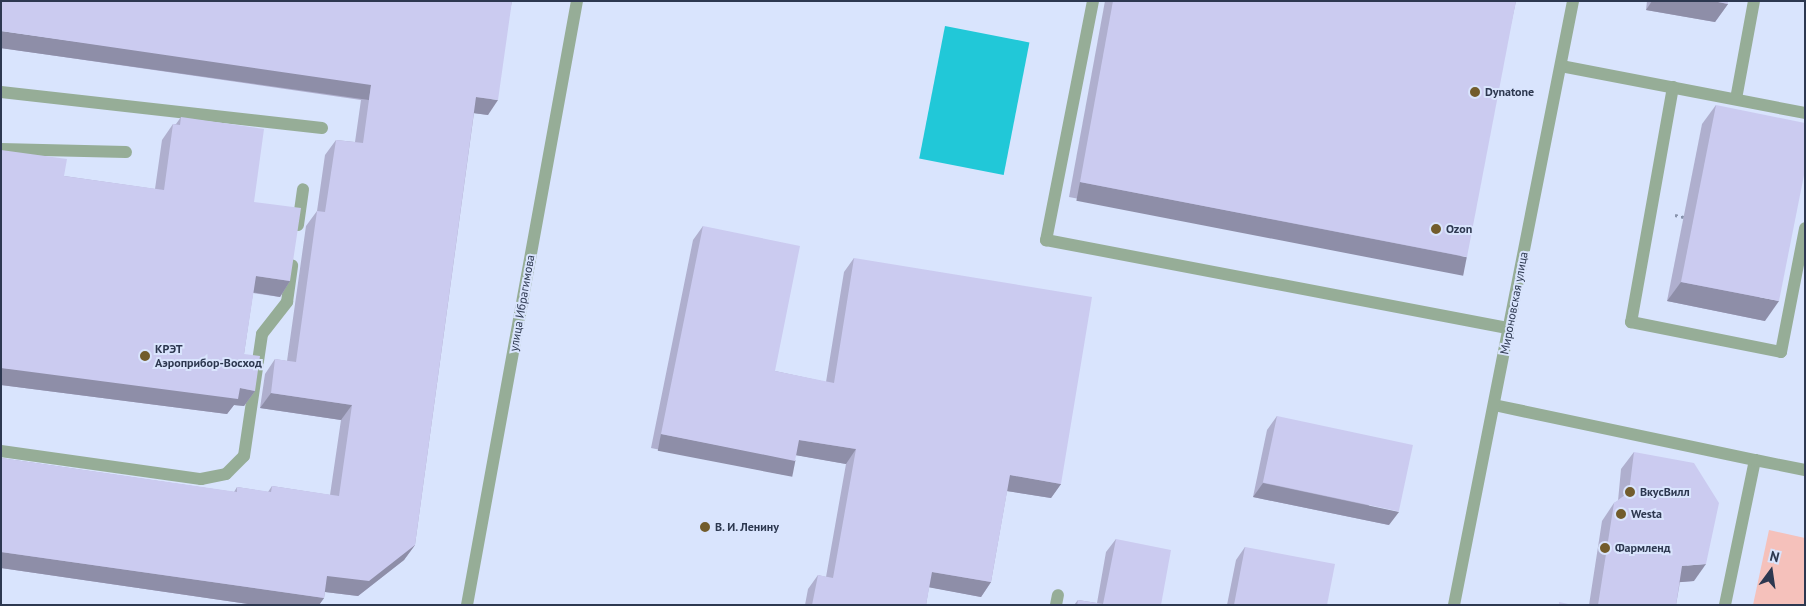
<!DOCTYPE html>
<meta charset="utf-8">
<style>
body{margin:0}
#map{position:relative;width:1806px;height:606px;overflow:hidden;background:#d9e4fd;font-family:"PT Sans",sans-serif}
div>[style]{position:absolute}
.green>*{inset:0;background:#f5c1bb}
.water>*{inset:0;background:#21c8d8;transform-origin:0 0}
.path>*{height:3px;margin-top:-1.5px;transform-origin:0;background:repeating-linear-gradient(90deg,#8893ac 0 2.5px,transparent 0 6.5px)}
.minor>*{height:12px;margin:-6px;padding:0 6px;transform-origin:6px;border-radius:6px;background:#96ad97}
.wall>*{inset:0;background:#afafce}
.shaded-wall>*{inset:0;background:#8e8ea8;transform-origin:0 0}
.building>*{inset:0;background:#cbcbf0;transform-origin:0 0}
.dots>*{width:14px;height:14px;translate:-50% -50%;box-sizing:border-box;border:2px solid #d9e4fd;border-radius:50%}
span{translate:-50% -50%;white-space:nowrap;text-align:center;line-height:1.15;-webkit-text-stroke:4px #d9e4fd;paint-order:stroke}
.poi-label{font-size:12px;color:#2d3850;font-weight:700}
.left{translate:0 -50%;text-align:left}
.street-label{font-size:12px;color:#2d3850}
.frame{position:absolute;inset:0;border:2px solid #2d3850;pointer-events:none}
.north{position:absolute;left:1746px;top:546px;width:50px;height:50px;-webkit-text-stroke:4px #d9e4fd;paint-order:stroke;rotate:14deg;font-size:14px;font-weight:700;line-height:20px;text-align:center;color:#2d3850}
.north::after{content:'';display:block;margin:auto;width:18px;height:22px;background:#2d3850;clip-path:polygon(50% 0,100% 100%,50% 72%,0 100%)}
</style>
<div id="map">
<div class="green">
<i style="clip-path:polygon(1769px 530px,1805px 538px,1805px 605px,1753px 605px)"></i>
</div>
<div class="water">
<i style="left:945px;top:26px;width:86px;height:135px;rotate:11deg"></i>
</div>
<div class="path">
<i style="left:1675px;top:215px;width:9px;rotate:13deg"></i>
</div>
<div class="minor">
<i style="left:1093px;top:1px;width:244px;rotate:101.1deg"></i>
<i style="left:1046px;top:240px;width:471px;rotate:10.8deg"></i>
<i style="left:1561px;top:66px;width:248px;rotate:10.9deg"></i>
<i style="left:1673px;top:87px;width:239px;rotate:100.1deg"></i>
<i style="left:1631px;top:322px;width:153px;rotate:11.3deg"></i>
<i style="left:1781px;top:352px;width:126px;rotate:-79deg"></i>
<i style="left:1px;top:92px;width:323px;rotate:6.4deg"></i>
<i style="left:1736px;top:99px;width:100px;rotate:-79.6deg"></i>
<i style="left:1px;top:149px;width:125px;rotate:1.4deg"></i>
<i style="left:298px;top:225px;width:36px;rotate:-82deg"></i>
<i style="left:1494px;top:405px;width:267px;rotate:11.9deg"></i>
<i style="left:1755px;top:460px;width:148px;rotate:101.7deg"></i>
<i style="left:1px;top:451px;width:202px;rotate:8deg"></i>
<i style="left:201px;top:479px;width:25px;rotate:-11deg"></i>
<i style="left:226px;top:474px;width:25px;rotate:-45deg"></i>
<i style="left:244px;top:456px;width:123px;rotate:-81.6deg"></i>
<i style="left:262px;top:334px;width:41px;rotate:-52deg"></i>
<i style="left:287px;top:302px;width:37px;rotate:-82deg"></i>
<i style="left:1755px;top:460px;width:51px;rotate:11.3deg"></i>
<i style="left:467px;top:605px;width:614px;rotate:-79.68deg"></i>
<i style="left:1056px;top:605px;width:10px;rotate:-79deg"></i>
<i style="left:1454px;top:605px;width:616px;rotate:-78.85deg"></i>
</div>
<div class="wall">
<i style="clip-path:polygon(512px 1px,488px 115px,474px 113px,415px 545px,404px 560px,358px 596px,325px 592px,324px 598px,319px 605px,255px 605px,1px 568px,1px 458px,234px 492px,237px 487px,268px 492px,272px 486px,330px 495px,341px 420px,260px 408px,265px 374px,275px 359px,287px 361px,306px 226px,317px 211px,325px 155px,336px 140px,355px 142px,361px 100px,1px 48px)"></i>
<i style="clip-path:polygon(1105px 1px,1516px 1px,1457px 272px,1069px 197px)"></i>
<i style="clip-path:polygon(1647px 1px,1728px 1px,1728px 4px,1715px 22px,1646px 10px)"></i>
<i style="clip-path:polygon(1716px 105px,1765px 321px,1667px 301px,1702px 124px)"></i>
<i style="clip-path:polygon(181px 117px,254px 202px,290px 281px,280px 297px,253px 293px,244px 354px,255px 391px,244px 406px,234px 405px,227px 414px,1px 385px,1px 150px,64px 176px,155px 189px,162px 140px,173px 124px,176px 124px)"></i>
<i style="clip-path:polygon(703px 226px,775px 371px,826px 382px,844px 272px,854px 258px,1061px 484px,1051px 498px,1007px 491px,991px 582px,981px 597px,929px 587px,926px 605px,805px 605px,808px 589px,818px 575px,826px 577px,846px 464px,796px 455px,785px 475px,651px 448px,693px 240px)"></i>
<i style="clip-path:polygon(1277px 416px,1389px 525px,1253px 497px,1267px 430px)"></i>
<i style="clip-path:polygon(1634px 452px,1694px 581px,1680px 582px,1676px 605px,1589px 605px,1602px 521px,1614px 503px,1618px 501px,1621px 469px)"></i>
<i style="clip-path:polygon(1116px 539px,1161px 605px,1074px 605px,1078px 600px,1097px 603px,1106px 552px)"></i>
<i style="clip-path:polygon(1245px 547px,1327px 605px,1227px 605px,1236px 560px)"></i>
</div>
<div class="shaded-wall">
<i style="clip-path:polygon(1652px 1px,1713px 1px,1728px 4px,1715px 22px,1646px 10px)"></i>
<i style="left:1px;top:31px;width:374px;height:17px;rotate:8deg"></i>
<i style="clip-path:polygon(476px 97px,498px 100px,488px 115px,465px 112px)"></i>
<i style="left:1080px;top:182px;width:394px;height:19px;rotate:11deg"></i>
<i style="clip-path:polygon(256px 276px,290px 281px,280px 297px,245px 291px)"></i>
<i style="clip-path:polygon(1681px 282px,1779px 301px,1765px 321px,1667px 301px)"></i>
<i style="clip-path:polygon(1px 368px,240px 388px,255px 391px,244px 406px,234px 405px,227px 414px,1px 385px)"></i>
<i style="clip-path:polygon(271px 393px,352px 405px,341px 420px,260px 408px)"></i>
<i style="left:661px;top:434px;width:137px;height:17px;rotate:11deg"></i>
<i style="clip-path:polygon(799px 440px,856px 449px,846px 464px,789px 454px)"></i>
<i style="clip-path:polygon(1010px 475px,1061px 484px,1051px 498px,1000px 490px)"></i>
<i style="clip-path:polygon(1263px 483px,1399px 512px,1389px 525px,1253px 497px)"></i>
<i style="clip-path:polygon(415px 545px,404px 560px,358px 596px,317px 591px,327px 576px)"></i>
<i style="clip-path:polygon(1px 552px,324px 598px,319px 605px,255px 605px,1px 568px)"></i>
<i style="clip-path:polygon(1706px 564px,1694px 581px,1670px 583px,1682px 566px)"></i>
<i style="clip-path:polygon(932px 572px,991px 582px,981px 597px,922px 586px)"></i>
</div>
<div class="building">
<i style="clip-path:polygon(1px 1px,512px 1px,498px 100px,476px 97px,415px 545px,369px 581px,327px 576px,324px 598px,1px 552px,1px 458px,237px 492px,237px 487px,271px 492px,272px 486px,339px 496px,352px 405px,271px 393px,275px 359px,296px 362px,317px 211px,325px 212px,336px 140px,363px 143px,371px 85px,1px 31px)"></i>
<i style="clip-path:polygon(1113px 1px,1516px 1px,1467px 257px,1080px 182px)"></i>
<i style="clip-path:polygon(1713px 1px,1728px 1px,1728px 4px)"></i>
<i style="clip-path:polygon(1716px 105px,1805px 123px,1805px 170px,1779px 301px,1681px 282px)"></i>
<i style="clip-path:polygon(181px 117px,264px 129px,254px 202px,301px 208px,290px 281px,256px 276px,244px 354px,260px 356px,255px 391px,240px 388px,238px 399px,1px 368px,1px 150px,67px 159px,64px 176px,164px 190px,173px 124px,180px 125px)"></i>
<i style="clip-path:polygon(703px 226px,800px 246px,775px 371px,834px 383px,854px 258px,1092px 297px,1061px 484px,1010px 475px,991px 582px,932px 572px,926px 605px,812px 605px,818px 575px,833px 578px,856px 449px,799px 440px,795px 461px,661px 434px)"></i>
<i style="left:1277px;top:416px;width:139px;height:68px;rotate:12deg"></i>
<i style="clip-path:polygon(1634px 452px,1694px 463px,1719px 503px,1706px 564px,1682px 566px,1676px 605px,1598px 605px,1614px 503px,1629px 492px)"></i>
<i style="clip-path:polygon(1116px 539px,1171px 550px,1161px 605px,1077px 605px,1078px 600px,1103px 604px)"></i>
<i style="clip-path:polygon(1245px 547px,1335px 564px,1327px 605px,1234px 605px)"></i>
<i style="clip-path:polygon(1559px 602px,1573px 605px,1559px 605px)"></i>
</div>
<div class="dots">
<i style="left:1475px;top:92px;background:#725c2c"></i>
<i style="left:1436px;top:229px;background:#725c2c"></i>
<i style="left:145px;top:356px;background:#725c2c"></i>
<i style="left:1630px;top:492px;background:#725c2c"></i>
<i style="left:1621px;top:514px;background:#725c2c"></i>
<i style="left:705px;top:527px;background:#725c2c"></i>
<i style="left:1605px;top:548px;background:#725c2c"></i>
</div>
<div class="poi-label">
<span class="left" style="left:1485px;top:92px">Dynatone</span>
<span class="left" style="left:1446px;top:229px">Ozon</span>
<span class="left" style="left:155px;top:356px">КРЭТ<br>Аэроприбор-Восход</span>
<span class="left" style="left:1640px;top:492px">ВкусВилл</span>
<span class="left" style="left:1631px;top:514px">Westa</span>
<span class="left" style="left:715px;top:527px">В. И. Ленину</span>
<span class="left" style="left:1615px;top:548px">Фармленд</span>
</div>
<div class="street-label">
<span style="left:522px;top:303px;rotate:-80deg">улица Ибрагимова</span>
<span style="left:1514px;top:303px;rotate:-79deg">Мироновская улица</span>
</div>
<div class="frame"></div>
<div class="north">N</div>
</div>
